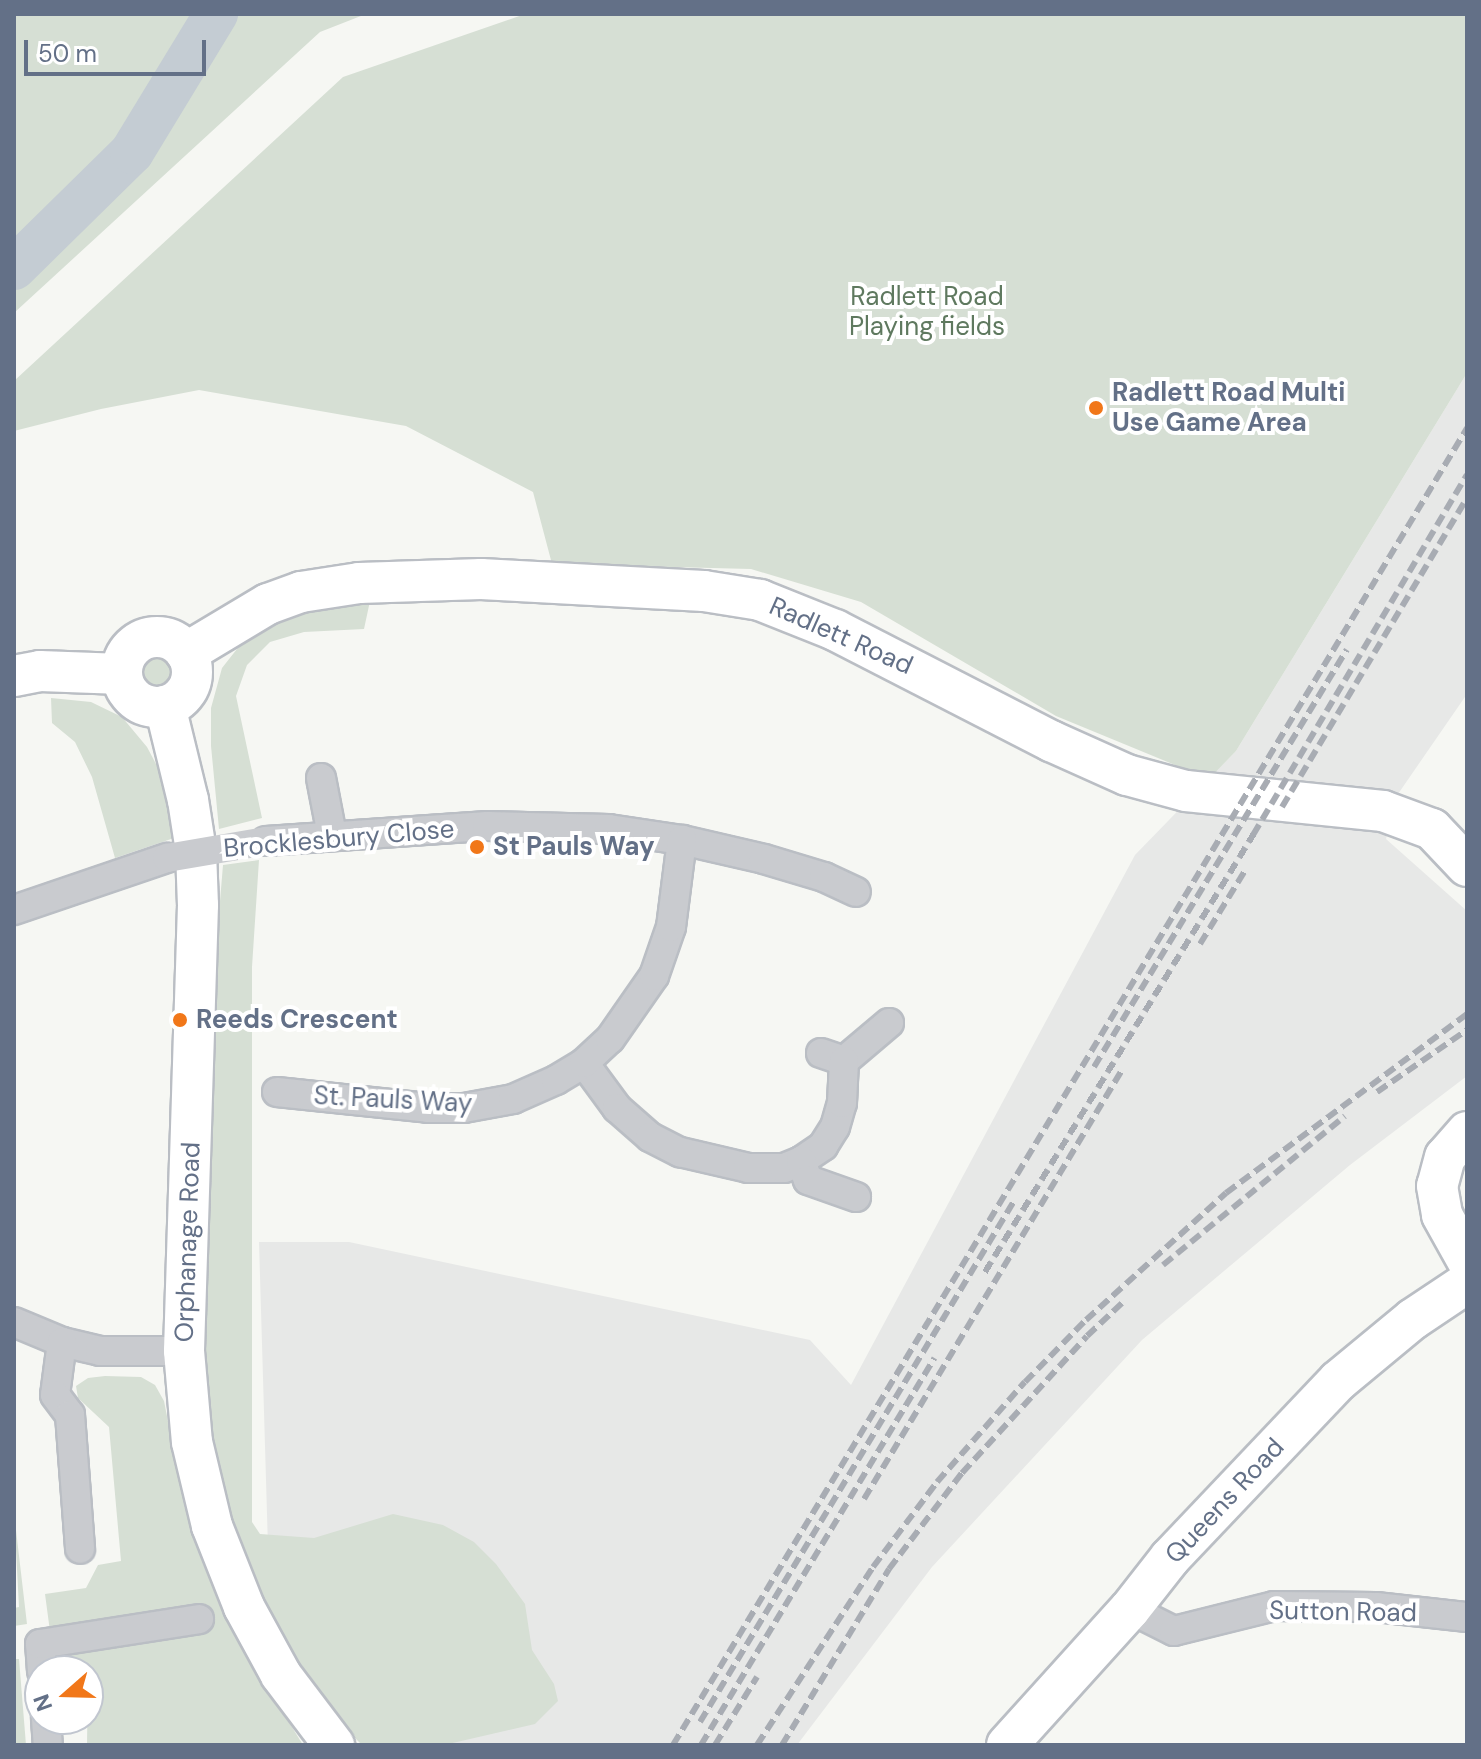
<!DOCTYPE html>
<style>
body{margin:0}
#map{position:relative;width:1481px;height:1759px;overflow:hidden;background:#f6f7f3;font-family:"DM Sans",sans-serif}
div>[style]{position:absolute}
.built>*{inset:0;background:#e7e8e7}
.green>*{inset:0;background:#d6dfd4}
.round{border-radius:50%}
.river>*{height:44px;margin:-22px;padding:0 22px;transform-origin:22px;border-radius:22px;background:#c4ccd3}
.roads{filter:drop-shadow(2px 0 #babec4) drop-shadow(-2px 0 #babec4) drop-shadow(0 2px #babec4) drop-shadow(0 -2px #babec4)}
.street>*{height:28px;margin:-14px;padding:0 14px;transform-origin:14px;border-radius:14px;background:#c9cbcf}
.secondary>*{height:40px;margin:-20px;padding:0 20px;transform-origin:20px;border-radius:20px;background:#fff}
.secondary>.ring{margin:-20px;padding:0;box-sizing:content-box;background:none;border:40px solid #fff;border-radius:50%}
.rail>*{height:6px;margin-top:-3px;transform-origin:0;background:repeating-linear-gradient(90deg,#a8acb3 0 12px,transparent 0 18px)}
.street-bridge>*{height:28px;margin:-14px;padding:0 14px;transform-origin:14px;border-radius:14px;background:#c9cbcf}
.dots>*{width:22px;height:22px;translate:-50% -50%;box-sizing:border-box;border:4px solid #fff;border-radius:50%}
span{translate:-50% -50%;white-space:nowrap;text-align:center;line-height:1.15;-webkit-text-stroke:8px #fff;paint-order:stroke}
.park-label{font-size:26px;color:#5f795f}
.poi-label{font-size:26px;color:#637087;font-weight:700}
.left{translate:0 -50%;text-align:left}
.street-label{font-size:26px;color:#637087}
.frame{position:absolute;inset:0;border:16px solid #637087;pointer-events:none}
.north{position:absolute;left:24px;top:1655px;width:80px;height:80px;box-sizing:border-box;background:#fff;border:2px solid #c1c6cf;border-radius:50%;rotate:250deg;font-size:22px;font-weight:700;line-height:32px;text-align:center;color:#637087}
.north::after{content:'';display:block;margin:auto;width:28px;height:36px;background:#f17719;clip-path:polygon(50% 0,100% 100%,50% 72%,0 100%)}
.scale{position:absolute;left:24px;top:40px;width:182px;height:36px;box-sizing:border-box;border:4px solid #637087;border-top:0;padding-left:10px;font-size:24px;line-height:28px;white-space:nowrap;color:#637087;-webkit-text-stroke:6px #fff;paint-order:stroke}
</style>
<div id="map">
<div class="built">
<i style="clip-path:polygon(1467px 373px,1467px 694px,1398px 794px,1386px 839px,1467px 911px,1467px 1076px,1350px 1165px,1142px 1340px,932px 1567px,797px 1745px,408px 1745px,268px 1548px,259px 1242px,349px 1242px,810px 1340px,851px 1385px,1135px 855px,1236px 751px)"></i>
</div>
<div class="green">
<i style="clip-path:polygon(14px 14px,366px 14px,320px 32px,14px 313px)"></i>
<i style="clip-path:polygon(525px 14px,1467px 14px,1467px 373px,1236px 751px,1209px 779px,1056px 716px,861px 602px,751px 569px,552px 564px,533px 492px,406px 426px,199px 390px,101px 409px,14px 431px,14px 381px,343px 77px)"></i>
<i style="clip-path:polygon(370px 601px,364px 629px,304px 632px,270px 642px,247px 665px,236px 696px,262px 818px,219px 829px,211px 746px,211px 708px,222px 668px,248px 635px,284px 616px)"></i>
<i class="round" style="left:138px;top:651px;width:40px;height:40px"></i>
<i style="clip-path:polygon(51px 698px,91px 702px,122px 717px,147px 747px,165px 781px,174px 838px,115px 858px,92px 777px,75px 742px,52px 723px)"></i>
<i style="clip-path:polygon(259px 860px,252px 967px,252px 1522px,260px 1534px,314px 1538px,393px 1514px,443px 1525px,474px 1542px,496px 1564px,525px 1604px,532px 1650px,554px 1684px,558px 1701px,535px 1724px,444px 1745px,362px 1745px,325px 1708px,262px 1605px,224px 1504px,208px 1444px,203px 1270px,214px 973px,223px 865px)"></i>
<i style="clip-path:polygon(105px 1376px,141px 1377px,155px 1385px,164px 1401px,185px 1508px,231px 1628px,303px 1745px,87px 1745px,88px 1671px,81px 1671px,80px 1666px,55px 1669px,45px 1594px,86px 1588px,98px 1565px,121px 1561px,109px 1427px,78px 1398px,76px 1386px,88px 1378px)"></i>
<i style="clip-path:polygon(14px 1513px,27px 1624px,14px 1626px,14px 1608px,19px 1607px)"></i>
<i style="clip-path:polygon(14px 1659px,19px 1659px,26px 1745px,14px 1745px)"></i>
</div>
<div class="river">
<i style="left:14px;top:268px;width:165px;rotate:-44.5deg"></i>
<i style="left:132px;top:152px;width:162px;rotate:-58.7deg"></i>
</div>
<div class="roads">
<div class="street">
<i style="left:321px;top:778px;width:58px;rotate:79.1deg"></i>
<i style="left:266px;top:841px;width:222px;rotate:-3.9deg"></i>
<i style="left:487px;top:826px;width:122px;rotate:1.4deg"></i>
<i style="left:609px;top:829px;width:74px;rotate:8.6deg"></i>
<i style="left:682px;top:840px;width:84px;rotate:13deg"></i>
<i style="left:764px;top:859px;width:63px;rotate:16.7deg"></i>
<i style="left:824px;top:877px;width:35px;rotate:25deg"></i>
<i style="left:14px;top:910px;width:162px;rotate:-18.8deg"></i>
<i style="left:821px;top:1053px;width:24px;rotate:19deg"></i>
<i style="left:844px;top:1061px;width:59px;rotate:-40.2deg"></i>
<i style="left:584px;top:1063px;width:56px;rotate:53.7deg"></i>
<i style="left:617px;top:1108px;width:44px;rotate:41.3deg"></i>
<i style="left:650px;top:1137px;width:34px;rotate:27deg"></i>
<i style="left:680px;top:1152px;width:70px;rotate:13.2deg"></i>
<i style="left:748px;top:1168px;width:36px"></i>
<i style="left:784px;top:1168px;width:18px;rotate:-22deg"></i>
<i style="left:801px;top:1161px;width:27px;rotate:-34deg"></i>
<i style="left:823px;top:1146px;width:22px;rotate:-58deg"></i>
<i style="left:835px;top:1127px;width:25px;rotate:-74deg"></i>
<i style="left:842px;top:1103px;width:42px;rotate:-87.3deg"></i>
<i style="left:277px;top:1092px;width:152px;rotate:6deg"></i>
<i style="left:428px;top:1108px;width:36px"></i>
<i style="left:464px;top:1108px;width:50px;rotate:-10.4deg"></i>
<i style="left:513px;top:1099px;width:47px;rotate:-23.8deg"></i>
<i style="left:556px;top:1080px;width:33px;rotate:-31deg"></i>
<i style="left:584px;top:1063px;width:35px;rotate:-43deg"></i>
<i style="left:610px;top:1039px;width:77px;rotate:-55.1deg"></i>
<i style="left:654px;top:976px;width:52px;rotate:-70.9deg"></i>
<i style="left:671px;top:927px;width:88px;rotate:-82.8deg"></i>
<i style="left:801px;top:1161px;width:20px;rotate:70deg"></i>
<i style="left:808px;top:1180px;width:51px;rotate:19.5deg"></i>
<i style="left:14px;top:1322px;width:52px;rotate:22.6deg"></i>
<i style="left:62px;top:1342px;width:39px;rotate:13deg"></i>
<i style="left:100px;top:1351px;width:84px"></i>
<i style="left:62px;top:1342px;width:53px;rotate:97.5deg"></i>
<i style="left:55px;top:1395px;width:25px;rotate:53deg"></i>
<i style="left:70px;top:1415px;width:134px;rotate:85.7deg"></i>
<i style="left:1130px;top:1609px;width:49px;rotate:26.6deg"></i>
<i style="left:1174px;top:1631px;width:103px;rotate:-14deg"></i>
<i style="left:1274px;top:1606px;width:102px;rotate:0.6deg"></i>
<i style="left:1376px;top:1607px;width:92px;rotate:6.3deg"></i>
<i style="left:42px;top:1671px;width:27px;rotate:-94deg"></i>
<i style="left:40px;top:1644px;width:161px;rotate:-8.9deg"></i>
<i style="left:46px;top:1719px;width:26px;rotate:86deg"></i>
</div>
<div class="secondary">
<i class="ring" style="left:122px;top:637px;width:30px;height:30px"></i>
<i style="left:186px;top:653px;width:96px;rotate:-30.9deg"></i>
<i style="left:268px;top:604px;width:35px;rotate:-20deg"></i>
<i style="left:301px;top:592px;width:59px;rotate:-8.8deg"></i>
<i style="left:359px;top:583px;width:122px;rotate:-1.9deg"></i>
<i style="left:481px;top:579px;width:223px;rotate:3.1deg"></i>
<i style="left:704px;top:591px;width:57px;rotate:9.1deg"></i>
<i style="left:760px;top:600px;width:81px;rotate:21.8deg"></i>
<i style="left:835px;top:630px;width:243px;rotate:27.2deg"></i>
<i style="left:1051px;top:741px;width:83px;rotate:24.1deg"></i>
<i style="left:1127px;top:775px;width:61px;rotate:15.2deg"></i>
<i style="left:1186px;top:791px;width:198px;rotate:5.8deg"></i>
<i style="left:1383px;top:811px;width:52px;rotate:20.2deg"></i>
<i style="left:1432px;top:829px;width:51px;rotate:46.6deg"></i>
<i style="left:14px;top:676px;width:26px;rotate:-11deg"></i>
<i style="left:40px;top:671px;width:82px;rotate:2.1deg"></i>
<i style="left:165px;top:706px;width:97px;rotate:76.3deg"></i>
<i style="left:188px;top:800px;width:52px;rotate:81.1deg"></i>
<i style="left:196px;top:851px;width:54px;rotate:87.9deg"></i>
<i style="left:198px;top:905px;width:446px;rotate:91.8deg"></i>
<i style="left:184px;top:1351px;width:91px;rotate:85deg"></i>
<i style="left:192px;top:1442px;width:86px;rotate:76.6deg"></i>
<i style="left:212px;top:1526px;width:87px;rotate:68.4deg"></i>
<i style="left:244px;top:1607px;width:77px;rotate:61.4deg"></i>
<i style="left:281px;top:1675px;width:88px;rotate:52.9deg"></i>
<i style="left:1467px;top:1132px;width:33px;rotate:131deg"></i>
<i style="left:1445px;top:1157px;width:30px;rotate:105deg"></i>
<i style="left:1437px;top:1186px;width:29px;rotate:80deg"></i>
<i style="left:1442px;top:1215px;width:51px;rotate:60.9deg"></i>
<i style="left:1007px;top:1745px;width:183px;rotate:-47.9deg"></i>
<i style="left:1130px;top:1609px;width:65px;rotate:-51.9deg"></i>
<i style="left:1170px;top:1558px;width:244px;rotate:-46.5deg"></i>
<i style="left:1338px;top:1381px;width:97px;rotate:-39.6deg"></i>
<i style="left:1413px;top:1319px;width:65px;rotate:-33.7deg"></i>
</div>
</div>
<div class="rail">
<i style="left:1282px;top:807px;width:360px;rotate:-59.1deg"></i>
<i style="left:1200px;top:944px;width:88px;rotate:-58.5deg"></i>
<i style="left:1094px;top:1067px;width:488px;rotate:-58.8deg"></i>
<i style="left:1377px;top:1092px;width:109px;rotate:-34.6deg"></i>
<i style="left:1163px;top:1265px;width:235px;rotate:-39.3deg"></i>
<i style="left:985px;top:1272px;width:513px;rotate:-58.48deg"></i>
<i style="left:1253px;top:835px;width:419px;rotate:-59.3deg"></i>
<i style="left:864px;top:1499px;width:501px;rotate:-58.98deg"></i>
<i style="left:700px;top:1722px;width:608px;rotate:-58.92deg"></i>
<i style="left:673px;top:1745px;width:1538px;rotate:-58.91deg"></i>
<i style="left:701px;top:1745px;width:452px;rotate:-58.9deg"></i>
<i style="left:715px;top:1745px;width:80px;rotate:-58.3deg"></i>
<i style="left:757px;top:1745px;width:212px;rotate:-56.9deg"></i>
<i style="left:873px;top:1567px;width:106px;rotate:-53deg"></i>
<i style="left:937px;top:1482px;width:133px;rotate:-48.7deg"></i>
<i style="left:1025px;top:1382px;width:87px;rotate:-45.5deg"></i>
<i style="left:1086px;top:1320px;width:189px;rotate:-42.2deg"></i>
<i style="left:1226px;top:1193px;width:300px;rotate:-36.6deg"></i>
<i style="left:782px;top:1745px;width:206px;rotate:-58.7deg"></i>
<i style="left:889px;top:1569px;width:121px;rotate:-52.8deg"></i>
<i style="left:962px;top:1473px;width:185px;rotate:-47.6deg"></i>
<i style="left:1087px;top:1336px;width:48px;rotate:-43.3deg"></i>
</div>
<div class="street-bridge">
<i style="left:167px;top:858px;width:100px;rotate:-9.7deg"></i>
</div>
<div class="dots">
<i style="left:1096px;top:408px;background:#f17719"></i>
<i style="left:477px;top:847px;background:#f17719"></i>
<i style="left:180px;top:1020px;background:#f17719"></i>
</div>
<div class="park-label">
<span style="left:927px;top:312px">Radlett Road<br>Playing fields</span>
</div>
<div class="poi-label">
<span class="left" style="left:1112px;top:408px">Radlett Road Multi<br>Use Game Area</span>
<span class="left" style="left:493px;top:847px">St Pauls Way</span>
<span class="left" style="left:196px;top:1020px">Reeds Crescent</span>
</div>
<div class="street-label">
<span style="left:841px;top:636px;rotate:24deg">Radlett Road</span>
<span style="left:339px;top:839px;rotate:-5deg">Brocklesbury Close</span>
<span style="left:393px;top:1100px;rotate:3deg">St. Pauls Way</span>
<span style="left:188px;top:1242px;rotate:-88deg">Orphanage Road</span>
<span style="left:1225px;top:1501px;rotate:-47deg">Queens Road</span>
<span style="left:1343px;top:1612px;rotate:1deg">Sutton Road</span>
</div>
<div class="frame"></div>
<div class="north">N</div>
<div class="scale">50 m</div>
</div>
